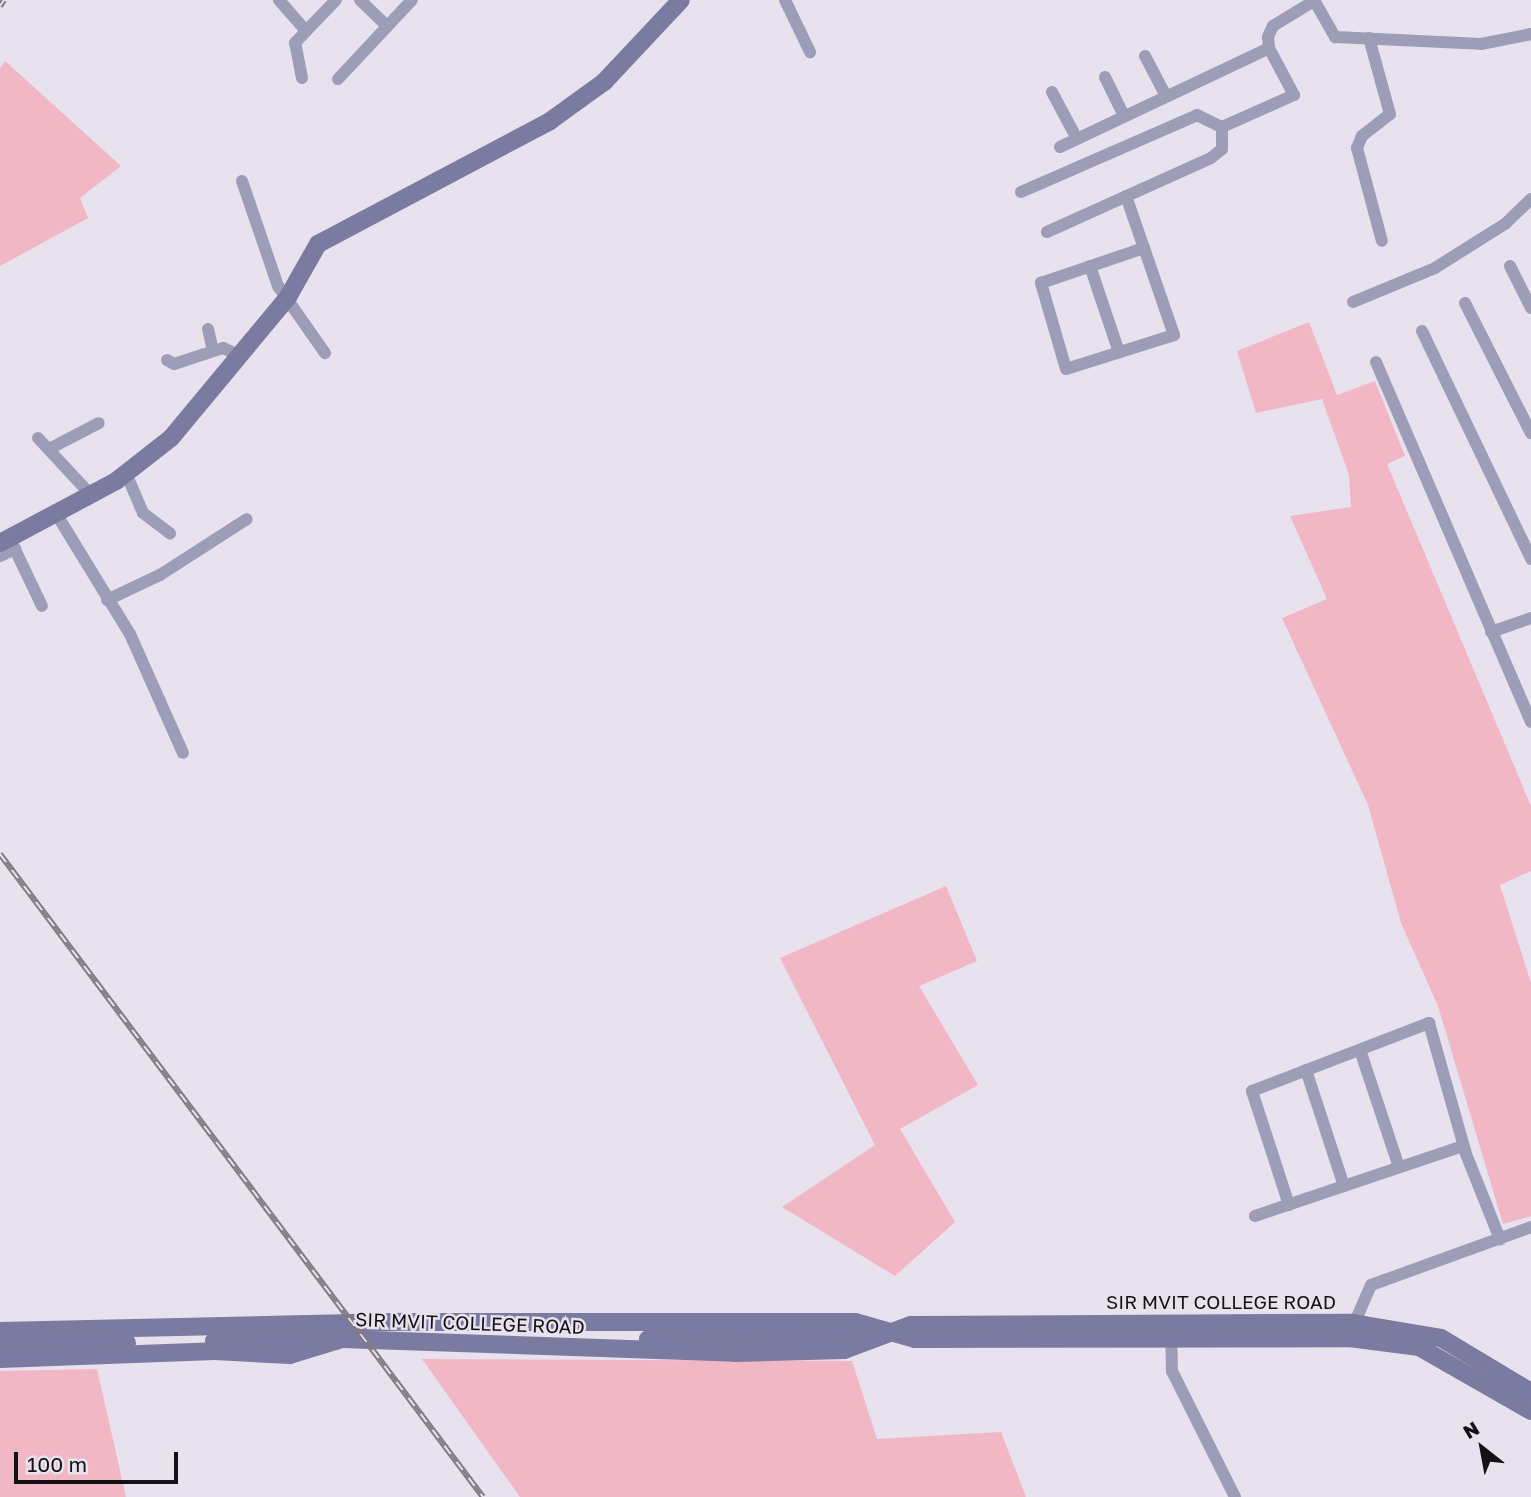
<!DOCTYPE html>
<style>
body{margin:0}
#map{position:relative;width:1531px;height:1497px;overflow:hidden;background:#e8e1ee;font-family:"Golos Text",sans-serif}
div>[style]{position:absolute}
.green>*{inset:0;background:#f2b7c5}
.street>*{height:12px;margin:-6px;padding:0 6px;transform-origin:6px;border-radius:6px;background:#9d9db8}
.secondary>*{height:18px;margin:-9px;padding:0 9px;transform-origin:9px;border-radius:9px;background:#7b7ba1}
.rail>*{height:6px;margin-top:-3px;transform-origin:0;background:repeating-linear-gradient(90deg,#e8e1ee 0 10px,#807b85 0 20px);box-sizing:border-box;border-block:2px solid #807b85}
span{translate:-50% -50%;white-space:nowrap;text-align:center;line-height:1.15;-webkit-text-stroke:5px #e8e1ee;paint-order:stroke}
.street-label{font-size:19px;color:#141116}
.north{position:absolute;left:1447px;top:1413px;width:70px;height:70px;-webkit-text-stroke:5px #e8e1ee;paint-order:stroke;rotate:329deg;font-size:19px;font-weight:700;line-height:28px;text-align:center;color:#141116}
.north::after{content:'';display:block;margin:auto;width:24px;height:32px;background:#141116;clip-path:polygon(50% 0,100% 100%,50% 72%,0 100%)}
.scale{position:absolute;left:14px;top:1452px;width:164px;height:32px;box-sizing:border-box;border:4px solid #141116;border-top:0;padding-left:9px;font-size:21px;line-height:24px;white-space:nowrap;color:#141116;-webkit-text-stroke:5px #e8e1ee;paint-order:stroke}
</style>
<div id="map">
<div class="green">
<i style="clip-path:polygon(5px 61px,121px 166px,80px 198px,88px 218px,0 266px,0 69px)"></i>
<i style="clip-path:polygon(1309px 322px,1337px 395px,1375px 381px,1405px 456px,1387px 464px,1531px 806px,1531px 871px,1500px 885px,1531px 983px,1531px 1216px,1503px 1224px,1438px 1006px,1401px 923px,1368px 805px,1282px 618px,1327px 599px,1290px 516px,1351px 507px,1349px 475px,1322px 399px,1256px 413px,1237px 351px)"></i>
<i style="clip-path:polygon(946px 886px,977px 961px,919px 986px,978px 1085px,900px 1129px,955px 1222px,895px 1276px,782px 1207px,875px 1145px,780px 958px)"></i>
<i style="clip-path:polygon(422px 1359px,852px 1361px,877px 1439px,1001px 1432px,1026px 1497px,520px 1497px)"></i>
<i style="clip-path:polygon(97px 1369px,126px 1497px,0 1497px,0 1371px)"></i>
</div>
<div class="street">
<i style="left:279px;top:0;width:41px;rotate:48.9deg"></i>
<i style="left:306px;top:31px;width:43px;rotate:-45.9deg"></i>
<i style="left:360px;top:0;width:37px;rotate:44deg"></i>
<i style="left:785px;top:0;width:58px;rotate:64.3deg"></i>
<i style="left:1314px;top:0;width:43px;rotate:60.4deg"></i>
<i style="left:1335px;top:37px;width:146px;rotate:2.7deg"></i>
<i style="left:1481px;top:44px;width:51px;rotate:-11.3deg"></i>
<i style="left:1369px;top:38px;width:79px;rotate:74.6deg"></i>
<i style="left:1390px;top:114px;width:36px;rotate:142deg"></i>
<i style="left:1362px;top:136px;width:13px;rotate:113deg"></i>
<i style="left:1357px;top:148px;width:96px;rotate:75deg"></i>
<i style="left:1145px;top:56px;width:45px;rotate:62.3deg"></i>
<i style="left:1105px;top:77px;width:43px;rotate:64deg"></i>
<i style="left:302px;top:78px;width:36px;rotate:-101deg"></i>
<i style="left:295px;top:43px;width:16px;rotate:-47deg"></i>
<i style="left:338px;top:79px;width:108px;rotate:-46.9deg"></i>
<i style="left:1052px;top:92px;width:53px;rotate:62deg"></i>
<i style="left:1222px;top:127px;width:79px;rotate:-24deg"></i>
<i style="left:1294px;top:95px;width:53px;rotate:-118deg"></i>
<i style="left:1269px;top:48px;width:11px;rotate:-95deg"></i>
<i style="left:1268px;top:37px;width:12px;rotate:-66deg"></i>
<i style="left:1273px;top:26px;width:48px;rotate:-31.4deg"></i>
<i style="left:1060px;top:147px;width:231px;rotate:-25.3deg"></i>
<i style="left:242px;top:181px;width:111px;rotate:71.1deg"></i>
<i style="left:278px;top:286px;width:82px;rotate:55deg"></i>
<i style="left:1021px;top:192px;width:192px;rotate:-23.6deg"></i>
<i style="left:1197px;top:115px;width:28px;rotate:26deg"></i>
<i style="left:1222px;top:127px;width:22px;rotate:90deg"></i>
<i style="left:1222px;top:149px;width:14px;rotate:141deg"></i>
<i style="left:1211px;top:158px;width:180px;rotate:155.7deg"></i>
<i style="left:1126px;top:196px;width:55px;rotate:70.9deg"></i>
<i style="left:1144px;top:248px;width:92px;rotate:71deg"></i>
<i style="left:1174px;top:335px;width:113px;rotate:162.5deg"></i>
<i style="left:1066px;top:369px;width:90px;rotate:-106.2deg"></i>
<i style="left:1041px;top:283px;width:109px;rotate:-18.8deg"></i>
<i style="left:1090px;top:266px;width:91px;rotate:71.4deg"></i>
<i style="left:1510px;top:266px;width:47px;rotate:63.4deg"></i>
<i style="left:1353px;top:302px;width:89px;rotate:-22.5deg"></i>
<i style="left:1435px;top:268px;width:83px;rotate:-32.2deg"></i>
<i style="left:1505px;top:224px;width:36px;rotate:-44deg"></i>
<i style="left:1465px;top:303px;width:146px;rotate:63.1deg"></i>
<i style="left:208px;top:329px;width:22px;rotate:77deg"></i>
<i style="left:1422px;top:331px;width:253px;rotate:64.4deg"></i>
<i style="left:167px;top:360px;width:8px;rotate:30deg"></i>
<i style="left:174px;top:364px;width:52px;rotate:-18.1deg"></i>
<i style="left:223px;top:348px;width:17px;rotate:24deg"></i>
<i style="left:1376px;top:362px;width:392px;rotate:66.7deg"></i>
<i style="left:38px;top:438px;width:78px;rotate:47.1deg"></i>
<i style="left:49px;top:449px;width:56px;rotate:-27.5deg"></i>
<i style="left:126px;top:473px;width:43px;rotate:67deg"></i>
<i style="left:143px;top:513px;width:34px;rotate:37deg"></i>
<i style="left:57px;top:515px;width:140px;rotate:58.5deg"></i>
<i style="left:130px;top:634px;width:130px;rotate:66deg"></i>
<i style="left:10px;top:539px;width:74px;rotate:64.5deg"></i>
<i style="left:0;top:556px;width:17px;rotate:-25deg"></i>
<i style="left:107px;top:600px;width:59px;rotate:-25.3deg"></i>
<i style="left:160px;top:575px;width:103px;rotate:-32.8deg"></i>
<i style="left:1491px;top:632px;width:42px;rotate:-19.3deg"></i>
<i style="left:1360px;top:1050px;width:123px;rotate:71.6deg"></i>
<i style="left:1306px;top:1070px;width:122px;rotate:71.9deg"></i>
<i style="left:1289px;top:1205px;width:120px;rotate:-108deg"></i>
<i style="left:1252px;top:1091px;width:190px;rotate:-21deg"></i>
<i style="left:1429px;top:1023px;width:136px;rotate:74.2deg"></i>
<i style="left:1466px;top:1154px;width:92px;rotate:68.2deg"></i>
<i style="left:1255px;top:1216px;width:219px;rotate:-18.6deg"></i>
<i style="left:1171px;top:1331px;width:40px;rotate:88.6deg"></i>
<i style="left:1172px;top:1371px;width:141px;rotate:63.4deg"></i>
<i style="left:1351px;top:1331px;width:50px;rotate:-66.5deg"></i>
<i style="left:1371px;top:1285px;width:170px;rotate:-19.9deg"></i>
</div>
<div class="secondary">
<i style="left:0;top:543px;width:132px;rotate:-28.1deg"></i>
<i style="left:116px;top:481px;width:70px;rotate:-38deg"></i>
<i style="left:171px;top:438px;width:183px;rotate:-50.3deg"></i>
<i style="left:288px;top:297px;width:61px;rotate:-60.5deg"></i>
<i style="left:318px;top:244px;width:263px;rotate:-27.9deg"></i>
<i style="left:550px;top:121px;width:67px;rotate:-35.8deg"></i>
<i style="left:604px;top:82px;width:112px;rotate:-46.8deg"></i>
<i style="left:0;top:1331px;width:404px;rotate:-1.3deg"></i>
<i style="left:404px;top:1322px;width:451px"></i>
<i style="left:855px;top:1322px;width:62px;rotate:15.8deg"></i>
<i style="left:915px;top:1339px;width:434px;rotate:-0.1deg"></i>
<i style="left:1349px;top:1338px;width:71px;rotate:7.3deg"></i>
<i style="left:1419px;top:1347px;width:129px;rotate:29.7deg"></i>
<i style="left:648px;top:1339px;width:224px;rotate:-1deg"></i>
<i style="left:214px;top:1341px;width:119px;rotate:-1.4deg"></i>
<i style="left:0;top:1345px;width:127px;rotate:-0.9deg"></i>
<i style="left:0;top:1359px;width:215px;rotate:-2.1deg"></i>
<i style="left:215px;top:1351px;width:75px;rotate:3.1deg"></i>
<i style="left:290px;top:1355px;width:54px;rotate:-17.1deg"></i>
<i style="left:342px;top:1339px;width:393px;rotate:2deg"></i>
<i style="left:735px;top:1353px;width:109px;rotate:-1.6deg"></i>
<i style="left:844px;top:1350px;width:72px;rotate:-20.5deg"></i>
<i style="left:911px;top:1325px;width:442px;rotate:-0.3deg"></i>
<i style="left:1353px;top:1323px;width:89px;rotate:9.7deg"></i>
<i style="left:1441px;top:1338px;width:105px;rotate:31deg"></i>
</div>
<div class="rail">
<i style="left:0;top:6px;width:7px;rotate:-56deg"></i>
<i style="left:0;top:854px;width:804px;rotate:53.09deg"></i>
</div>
<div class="street-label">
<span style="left:1221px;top:1302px">SIR MVIT COLLEGE ROAD</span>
<span style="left:470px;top:1323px;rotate:2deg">SIR MVIT COLLEGE ROAD</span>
</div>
<div class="north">N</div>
<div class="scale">100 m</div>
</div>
